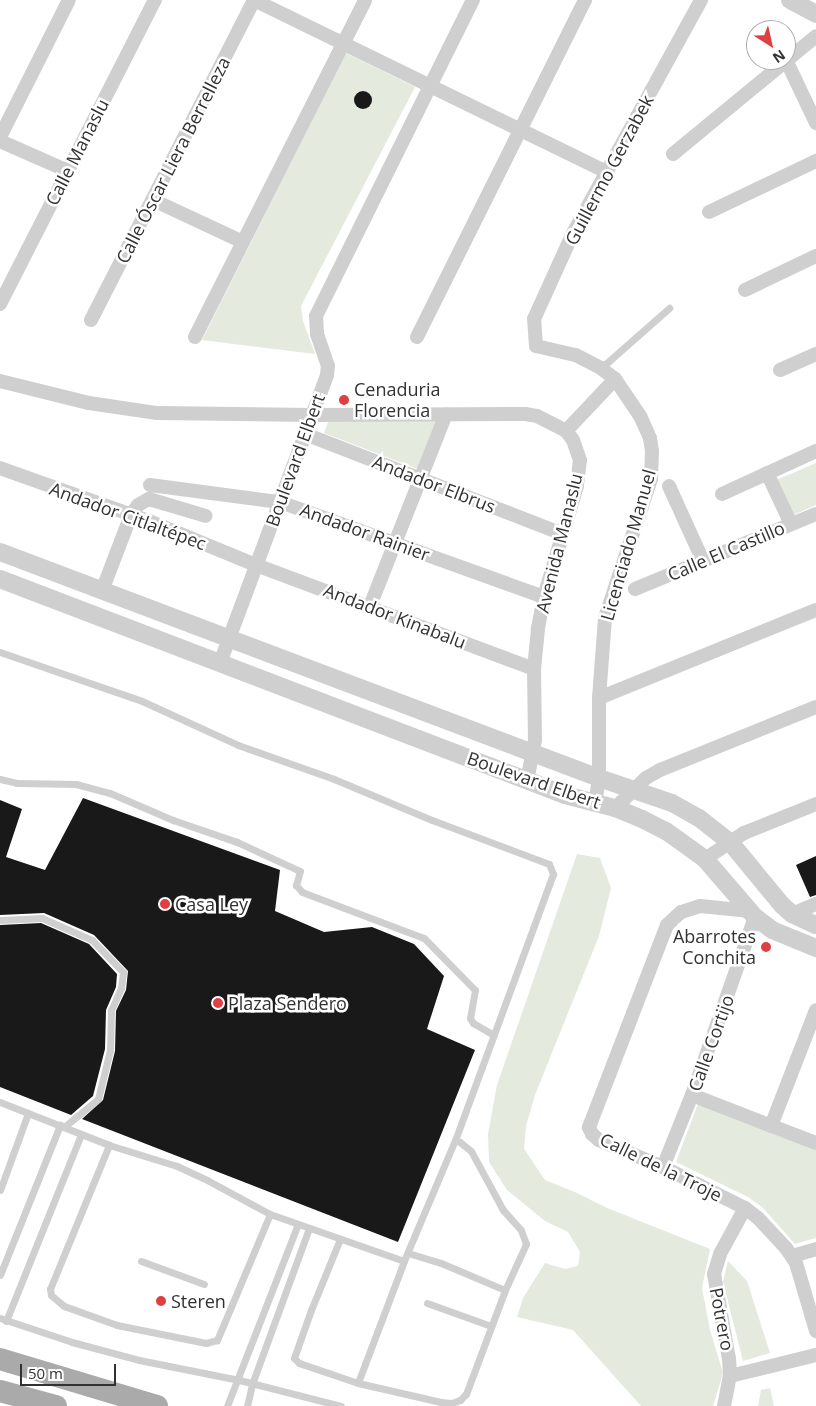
<!DOCTYPE html>
<meta charset="utf-8">
<style>
body{margin:0}
#map{position:relative;width:816px;height:1406px;overflow:hidden;background:#fff;font-family:"Open Sans",sans-serif}
div>[style]{position:absolute}
.green>*{inset:0;background:#e4eade}
.building>*{inset:0;background:#191919}
.round{border-radius:50%}
.service>*{height:7px;margin:-3.5px;padding:0 3.5px;transform-origin:3.5px;border-radius:3.5px;background:#cfcfcf}
.minor>*{height:14px;margin:-7px;padding:0 7px;transform-origin:7px;border-radius:7px;background:#cfcfcf}
.tertiary>*{height:18px;margin:-9px;padding:0 9px;transform-origin:9px;border-radius:9px;background:#cfcfcf}
.primary>*{height:22px;margin:-11px;padding:0 11px;transform-origin:11px;border-radius:11px;background:#aaa}
.dots>*{width:14px;height:14px;translate:-50% -50%;box-sizing:border-box;border:2px solid #fff;border-radius:50%}
span{translate:-50% -50%;white-space:nowrap;text-align:center;line-height:1.15;-webkit-text-stroke:5px #fff;paint-order:stroke}
.street-label{font-size:18px;color:#323232}
.poi-label{font-size:18px;color:#323232}
.left{translate:0 -50%;text-align:left}
.right{translate:-100% -50%;text-align:right}
.north{position:absolute;left:746px;top:20px;width:50px;height:50px;box-sizing:border-box;background:#fff;border:1px solid #adadad;border-radius:50%;rotate:145deg;font-size:14px;font-weight:700;line-height:20px;text-align:center;color:#323232}
.north::after{content:'';display:block;margin:auto;width:18px;height:22px;background:#de3f42;clip-path:polygon(50% 0,100% 100%,50% 72%,0 100%)}
.scale{position:absolute;left:20px;top:1364px;width:96px;height:22px;box-sizing:border-box;border:2px solid #323232;border-top:0;padding-left:6px;font-size:15px;line-height:18px;white-space:nowrap;color:#323232;-webkit-text-stroke:4px #fff;paint-order:stroke}
</style>
<div id="map">
<div class="green">
<i style="clip-path:polygon(346px 53px,415px 87px,301px 306px,303px 321px,315px 354px,202px 340px)"></i>
<i style="clip-path:polygon(329px 420px,444px 421px,423px 471px,324px 433px)"></i>
<i style="clip-path:polygon(816px 463px,816px 505px,789px 517px,774px 481px)"></i>
<i style="clip-path:polygon(577px 854px,600px 858px,611px 888px,599px 936px,535px 1095px,526px 1126px,524px 1149px,545px 1180px,577px 1193px,607px 1208px,710px 1249px,702px 1288px,710px 1330px,723px 1373px,713px 1406px,641px 1406px,573px 1330px,517px 1317px,523px 1298px,545px 1263px,565px 1269px,578px 1266px,580px 1252px,568px 1232px,545px 1221px,507px 1190px,489px 1162px,488px 1134px,497px 1085px)"></i>
<i style="clip-path:polygon(699px 1101px,816px 1147px,816px 1238px,795px 1244px,762px 1207px,748px 1197px,676px 1162px)"></i>
<i style="clip-path:polygon(728px 1261px,747px 1281px,770px 1353px,743px 1361px,723px 1282px)"></i>
<i style="clip-path:polygon(770px 1388px,774px 1406px,758px 1406px,761px 1390px)"></i>
</div>
<div class="building">
<i class="round" style="left:354px;top:91px;width:18px;height:18px"></i>
<i style="clip-path:polygon(83px 798px,280px 870px,275px 911px,324px 932px,372px 927px,414px 944px,444px 976px,427px 1029px,475px 1050px,398px 1242px,82px 1119px,103px 1100px,115px 1051px,116px 1011px,126px 990px,128px 971px,94px 935px,44px 913px,0 915px,0 800px,22px 809px,6px 857px,45px 870px)"></i>
<i style="clip-path:polygon(816px 856px,816px 895px,810px 897px,796px 865px)"></i>
<i style="clip-path:polygon(41px 923px,89px 944px,117px 974px,116px 987px,106px 1010px,105px 1049px,93px 1096px,71px 1115px,0 1087px,0 925px)"></i>
</div>
<div class="service">
<i style="left:601px;top:368px;width:91px;rotate:-41.4deg"></i>
<i style="left:0;top:652px;width:150px;rotate:19deg"></i>
<i style="left:142px;top:701px;width:106px;rotate:24.6deg"></i>
<i style="left:238px;top:745px;width:102px;rotate:19.5deg"></i>
<i style="left:334px;top:779px;width:106px;rotate:22.7deg"></i>
<i style="left:432px;top:820px;width:125px;rotate:20.6deg"></i>
<i style="left:549px;top:864px;width:11px;rotate:68deg"></i>
<i style="left:553px;top:874px;width:283px;rotate:110.2deg"></i>
<i style="left:0;top:779px;width:17px;rotate:13deg"></i>
<i style="left:17px;top:783px;width:59px;rotate:1deg"></i>
<i style="left:76px;top:784px;width:35px;rotate:15deg"></i>
<i style="left:110px;top:793px;width:69px;rotate:23.2deg"></i>
<i style="left:173px;top:820px;width:68px;rotate:19deg"></i>
<i style="left:237px;top:842px;width:69px;rotate:24.7deg"></i>
<i style="left:300px;top:871px;width:15px;rotate:106deg"></i>
<i style="left:296px;top:885px;width:9px;rotate:49deg"></i>
<i style="left:302px;top:892px;width:130px;rotate:20.7deg"></i>
<i style="left:424px;top:938px;width:73px;rotate:45.6deg"></i>
<i style="left:475px;top:990px;width:28px;rotate:100deg"></i>
<i style="left:470px;top:1018px;width:6px;rotate:59deg"></i>
<i style="left:473px;top:1023px;width:24px;rotate:30deg"></i>
<i style="left:0;top:920px;width:42px;rotate:-2.7deg"></i>
<i style="left:42px;top:918px;width:55px;rotate:23.7deg"></i>
<i style="left:92px;top:940px;width:45px;rotate:45.9deg"></i>
<i style="left:123px;top:972px;width:16px;rotate:97deg"></i>
<i style="left:121px;top:988px;width:24px;rotate:114deg"></i>
<i style="left:111px;top:1010px;width:40px;rotate:91.4deg"></i>
<i style="left:110px;top:1050px;width:50px;rotate:103.8deg"></i>
<i style="left:98px;top:1099px;width:44px;rotate:140.5deg"></i>
<i style="left:0;top:1102px;width:117px;rotate:21.5deg"></i>
<i style="left:109px;top:1145px;width:71px;rotate:17.2deg"></i>
<i style="left:177px;top:1166px;width:33px;rotate:25deg"></i>
<i style="left:207px;top:1180px;width:72px;rotate:28.4deg"></i>
<i style="left:270px;top:1214px;width:137px;rotate:112.8deg"></i>
<i style="left:217px;top:1340px;width:11px;rotate:165deg"></i>
<i style="left:206px;top:1343px;width:91px;rotate:-168.6deg"></i>
<i style="left:117px;top:1325px;width:56px;rotate:-160.3deg"></i>
<i style="left:64px;top:1306px;width:17px;rotate:-140deg"></i>
<i style="left:51px;top:1295px;width:6px;rotate:-99deg"></i>
<i style="left:50px;top:1289px;width:156px;rotate:-67.7deg"></i>
<i style="left:0;top:1190px;width:82px;rotate:-70deg"></i>
<i style="left:270px;top:1214px;width:142px;rotate:19.3deg"></i>
<i style="left:404px;top:1261px;width:130px;rotate:110.7deg"></i>
<i style="left:358px;top:1383px;width:62px;rotate:-161.3deg"></i>
<i style="left:299px;top:1363px;width:7px;rotate:-135deg"></i>
<i style="left:294px;top:1358px;width:51px;rotate:-70.5deg"></i>
<i style="left:311px;top:1310px;width:77px;rotate:-67.8deg"></i>
<i style="left:408px;top:1253px;width:34px;rotate:17deg"></i>
<i style="left:441px;top:1263px;width:69px;rotate:22.9deg"></i>
<i style="left:141px;top:1261px;width:67px;rotate:20.1deg"></i>
<i style="left:0;top:1275px;width:162px;rotate:-68.2deg"></i>
<i style="left:427px;top:1303px;width:68px;rotate:19.8deg"></i>
<i style="left:0;top:1318px;width:76px;rotate:18.4deg"></i>
<i style="left:72px;top:1342px;width:69px;rotate:15deg"></i>
<i style="left:139px;top:1360px;width:102px;rotate:11.3deg"></i>
<i style="left:239px;top:1380px;width:105px;rotate:14.3deg"></i>
<i style="left:6px;top:1321px;width:201px;rotate:-68.1deg"></i>
<i style="left:358px;top:1383px;width:85px;rotate:12.9deg"></i>
<i style="left:441px;top:1402px;width:11px;rotate:5deg"></i>
<i style="left:452px;top:1403px;width:9px;rotate:-21deg"></i>
<i style="left:460px;top:1400px;width:8px;rotate:-45deg"></i>
<i style="left:466px;top:1394px;width:111px;rotate:-69.4deg"></i>
<i style="left:505px;top:1290px;width:51px;rotate:-65.5deg"></i>
<i style="left:526px;top:1244px;width:15px;rotate:-110deg"></i>
<i style="left:521px;top:1230px;width:27px;rotate:-132deg"></i>
<i style="left:503px;top:1210px;width:67px;rotate:-118.5deg"></i>
<i style="left:471px;top:1151px;width:14px;rotate:-141deg"></i>
<i style="left:460px;top:1142px;width:5px;rotate:-158deg"></i>
<i style="left:455px;top:1140px;width:131px;rotate:112.9deg"></i>
<i style="left:227px;top:1406px;width:195px;rotate:-68.7deg"></i>
<i style="left:247px;top:1406px;width:23px;rotate:-77deg"></i>
<i style="left:252px;top:1384px;width:166px;rotate:-69.9deg"></i>
</div>
<div class="minor">
<i style="left:254px;top:0;width:393px;rotate:26deg"></i>
<i style="left:786px;top:60px;width:70px;rotate:64.5deg"></i>
<i style="left:0;top:137px;width:153px;rotate:-63.3deg"></i>
<i style="left:0;top:141px;width:74px;rotate:23.8deg"></i>
<i style="left:673px;top:154px;width:185px;rotate:-39.5deg"></i>
<i style="left:153px;top:200px;width:99px;rotate:25deg"></i>
<i style="left:709px;top:212px;width:119px;rotate:-25.5deg"></i>
<i style="left:745px;top:290px;width:79px;rotate:-25.6deg"></i>
<i style="left:0;top:304px;width:341px;rotate:-63deg"></i>
<i style="left:91px;top:320px;width:359px;rotate:-63deg"></i>
<i style="left:195px;top:337px;width:377px;rotate:-63.2deg"></i>
<i style="left:417px;top:337px;width:377px;rotate:-63.5deg"></i>
<i style="left:780px;top:370px;width:39px;rotate:-24deg"></i>
<i style="left:0;top:381px;width:92px;rotate:13.9deg"></i>
<i style="left:89px;top:403px;width:69px;rotate:8.4deg"></i>
<i style="left:157px;top:413px;width:155px;rotate:0.7deg"></i>
<i style="left:312px;top:415px;width:213px;rotate:-0.3deg"></i>
<i style="left:525px;top:414px;width:12px;rotate:9deg"></i>
<i style="left:537px;top:416px;width:33px;rotate:27deg"></i>
<i style="left:566px;top:431px;width:11px;rotate:52deg"></i>
<i style="left:573px;top:440px;width:21px;rotate:71deg"></i>
<i style="left:580px;top:460px;width:26px;rotate:97deg"></i>
<i style="left:577px;top:486px;width:116px;rotate:106.6deg"></i>
<i style="left:544px;top:597px;width:33px;rotate:101deg"></i>
<i style="left:538px;top:629px;width:40px;rotate:95.7deg"></i>
<i style="left:534px;top:669px;width:71px;rotate:89.2deg"></i>
<i style="left:535px;top:740px;width:42px;rotate:101deg"></i>
<i style="left:566px;top:431px;width:71px;rotate:-46.7deg"></i>
<i style="left:305px;top:434px;width:277px;rotate:21.2deg"></i>
<i style="left:0;top:468px;width:158px;rotate:19.6deg"></i>
<i style="left:149px;top:521px;width:116px;rotate:22.4deg"></i>
<i style="left:256px;top:565px;width:297px;rotate:20.5deg"></i>
<i style="left:767px;top:473px;width:56px;rotate:64.8deg"></i>
<i style="left:150px;top:485px;width:131px;rotate:7.5deg"></i>
<i style="left:280px;top:502px;width:281px;rotate:19.8deg"></i>
<i style="left:669px;top:486px;width:82px;rotate:65.6deg"></i>
<i style="left:722px;top:494px;width:103px;rotate:-24.6deg"></i>
<i style="left:635px;top:589px;width:196px;rotate:-22.5deg"></i>
<i style="left:102px;top:591px;width:81px;rotate:-69.1deg"></i>
<i style="left:131px;top:515px;width:12px;rotate:-55deg"></i>
<i style="left:138px;top:505px;width:13px;rotate:-29deg"></i>
<i style="left:149px;top:499px;width:59px;rotate:16.6deg"></i>
<i style="left:370px;top:606px;width:206px;rotate:-68.4deg"></i>
<i style="left:220px;top:663px;width:307px;rotate:-69.6deg"></i>
<i style="left:327px;top:375px;width:9px;rotate:-84deg"></i>
<i style="left:328px;top:366px;width:34px;rotate:-109deg"></i>
<i style="left:317px;top:334px;width:18px;rotate:-93deg"></i>
<i style="left:316px;top:316px;width:353px;rotate:-63.6deg"></i>
<i style="left:599px;top:698px;width:234px;rotate:-22.1deg"></i>
<i style="left:595px;top:804px;width:26px;rotate:-81deg"></i>
<i style="left:599px;top:778px;width:80px;rotate:-90deg"></i>
<i style="left:599px;top:698px;width:80px;rotate:-85.7deg"></i>
<i style="left:605px;top:618px;width:146px;rotate:-71.7deg"></i>
<i style="left:651px;top:479px;width:28px;rotate:-88deg"></i>
<i style="left:652px;top:451px;width:13px;rotate:-99deg"></i>
<i style="left:650px;top:438px;width:24px;rotate:-114deg"></i>
<i style="left:640px;top:416px;width:45px;rotate:-124deg"></i>
<i style="left:615px;top:379px;width:18px;rotate:-142deg"></i>
<i style="left:601px;top:368px;width:29px;rotate:-153deg"></i>
<i style="left:575px;top:355px;width:40px;rotate:-167deg"></i>
<i style="left:536px;top:346px;width:27px;rotate:-94deg"></i>
<i style="left:534px;top:319px;width:94px;rotate:-65.6deg"></i>
<i style="left:573px;top:233px;width:266px;rotate:-61.2deg"></i>
<i style="left:615px;top:808px;width:43px;rotate:-44.1deg"></i>
<i style="left:646px;top:778px;width:16px;rotate:-30deg"></i>
<i style="left:660px;top:770px;width:168px;rotate:-22deg"></i>
<i style="left:705px;top:859px;width:47px;rotate:-33.7deg"></i>
<i style="left:744px;top:833px;width:78px;rotate:-21.9deg"></i>
<i style="left:750px;top:911px;width:50px;rotate:-174.3deg"></i>
<i style="left:700px;top:906px;width:20px;rotate:162deg"></i>
<i style="left:681px;top:912px;width:19px;rotate:137deg"></i>
<i style="left:667px;top:925px;width:217px;rotate:111.1deg"></i>
<i style="left:589px;top:1127px;width:8px;rotate:67deg"></i>
<i style="left:592px;top:1134px;width:9px;rotate:41deg"></i>
<i style="left:599px;top:1140px;width:69px;rotate:22.9deg"></i>
<i style="left:663px;top:1167px;width:92px;rotate:26.6deg"></i>
<i style="left:745px;top:1208px;width:16px;rotate:38deg"></i>
<i style="left:758px;top:1218px;width:41px;rotate:47deg"></i>
<i style="left:786px;top:1248px;width:18px;rotate:56deg"></i>
<i style="left:796px;top:1263px;width:71px;rotate:73.6deg"></i>
<i style="left:792px;top:914px;width:26px;rotate:-23deg"></i>
<i style="left:692px;top:1095px;width:133px;rotate:21.2deg"></i>
<i style="left:771px;top:1126px;width:124px;rotate:-68.8deg"></i>
<i style="left:663px;top:1167px;width:78px;rotate:-68.1deg"></i>
<i style="left:692px;top:1095px;width:189px;rotate:-70.5deg"></i>
<i style="left:792px;top:1256px;width:25px;rotate:-16deg"></i>
<i style="left:730px;top:1376px;width:89px;rotate:-13.7deg"></i>
<i style="left:724px;top:1406px;width:31px;rotate:-79deg"></i>
<i style="left:730px;top:1376px;width:17px;rotate:-93deg"></i>
<i style="left:729px;top:1359px;width:86px;rotate:-100deg"></i>
<i style="left:714px;top:1274px;width:21px;rotate:-73deg"></i>
<i style="left:720px;top:1254px;width:52px;rotate:-61.5deg"></i>
</div>
<div class="tertiary">
<i style="left:790px;top:0;width:30px;rotate:28deg"></i>
<i style="left:0;top:552px;width:640px;rotate:20.67deg"></i>
<i style="left:599px;top:778px;width:77px;rotate:18.9deg"></i>
<i style="left:672px;top:803px;width:31px;rotate:29deg"></i>
<i style="left:699px;top:818px;width:39px;rotate:38deg"></i>
<i style="left:730px;top:842px;width:82px;rotate:50.5deg"></i>
<i style="left:782px;top:905px;width:13px;rotate:42deg"></i>
<i style="left:792px;top:914px;width:26px;rotate:25deg"></i>
<i style="left:0;top:579px;width:605px;rotate:20.92deg"></i>
<i style="left:565px;top:795px;width:52px;rotate:14.6deg"></i>
<i style="left:615px;top:808px;width:29px;rotate:22deg"></i>
<i style="left:642px;top:819px;width:27px;rotate:27deg"></i>
<i style="left:666px;top:831px;width:48px;rotate:35.7deg"></i>
<i style="left:705px;top:859px;width:77px;rotate:49.2deg"></i>
<i style="left:755px;top:917px;width:21px;rotate:37deg"></i>
<i style="left:772px;top:930px;width:48px;rotate:22.2deg"></i>
</div>
<div class="primary">
<i style="left:0;top:1359px;width:164px;rotate:16.7deg"></i>
<i style="left:0;top:1391px;width:58px;rotate:15deg"></i>
</div>
<div class="dots">
<i style="left:344px;top:400px;background:#de3f42"></i>
<i style="left:165px;top:904px;background:#de3f42"></i>
<i style="left:766px;top:947px;background:#de3f42"></i>
<i style="left:218px;top:1003px;background:#de3f42"></i>
<i style="left:161px;top:1301px;background:#de3f42"></i>
</div>
<div class="street-label">
<span style="left:77px;top:152px;rotate:-63deg">Calle Manaslu</span>
<span style="left:173px;top:160px;rotate:-63deg">Calle Óscar Liera Berrelleza</span>
<span style="left:609px;top:170px;rotate:-62deg">Guillermo Gerzabek</span>
<span style="left:295px;top:460px;rotate:-70deg">Boulevard Elbert</span>
<span style="left:434px;top:484px;rotate:21deg">Andador Elbrus</span>
<span style="left:128px;top:516px;rotate:20deg">Andador Citlaltépec</span>
<span style="left:365px;top:532px;rotate:20deg">Andador Rainier</span>
<span style="left:559px;top:543px;rotate:-76deg">Avenida Manaslu</span>
<span style="left:628px;top:545px;rotate:-74deg">Licenciado Manuel</span>
<span style="left:726px;top:551px;rotate:-23deg">Calle El Castillo</span>
<span style="left:395px;top:616px;rotate:21deg">Andador Kinabalu</span>
<span style="left:534px;top:780px;rotate:19deg">Boulevard Elbert</span>
<span style="left:711px;top:1043px;rotate:-70deg">Calle Cortijo</span>
<span style="left:661px;top:1167px;rotate:26deg">Calle de la Troje</span>
<span style="left:722px;top:1319px;rotate:79deg">Potrero</span>
</div>
<div class="poi-label">
<span class="left" style="left:354px;top:400px">Cenaduria<br>Florencia</span>
<span class="left" style="left:175px;top:904px">Casa Ley</span>
<span class="right" style="left:756px;top:947px">Abarrotes<br>Conchita</span>
<span class="left" style="left:228px;top:1003px">Plaza Sendero</span>
<span class="left" style="left:171px;top:1301px">Steren</span>
</div>
<div class="north">N</div>
<div class="scale">50 m</div>
</div>
